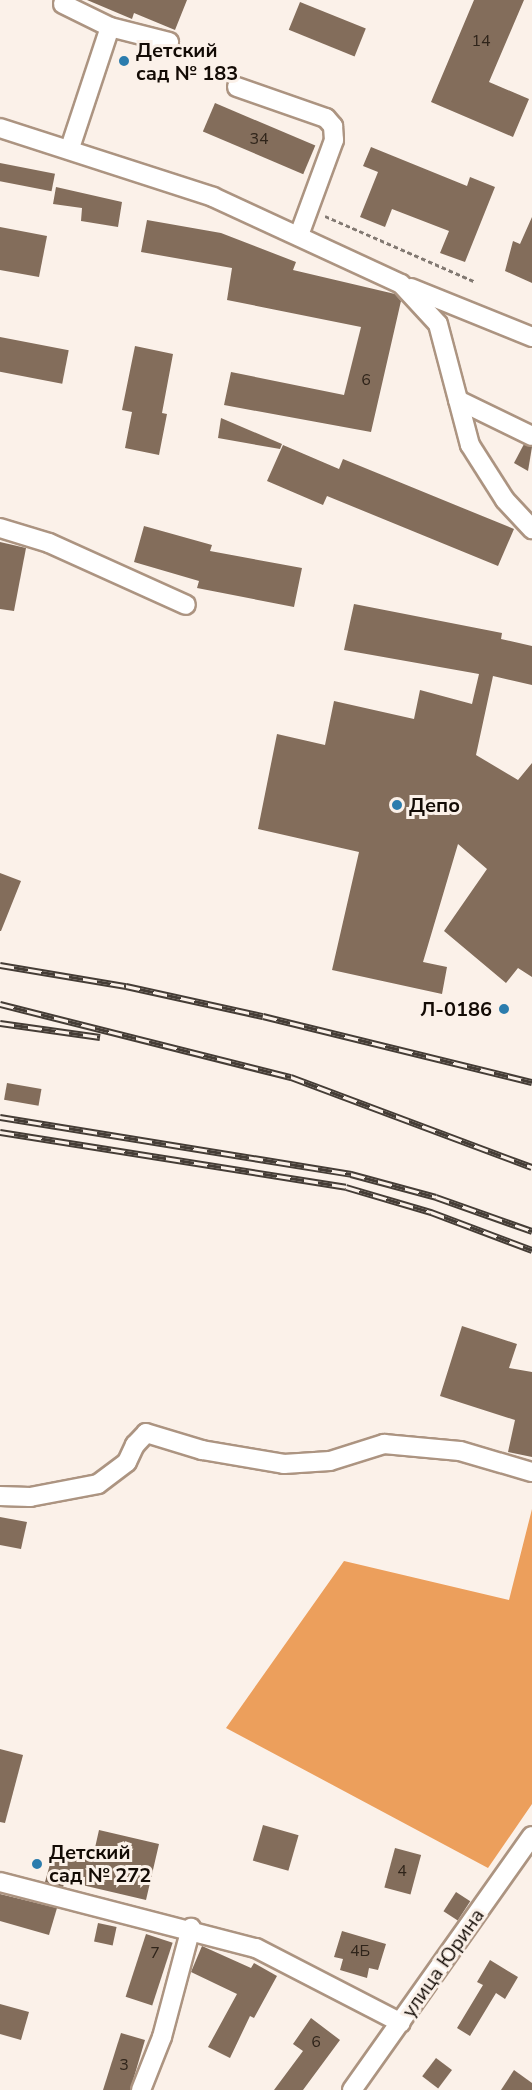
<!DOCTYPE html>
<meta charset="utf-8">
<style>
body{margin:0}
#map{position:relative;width:532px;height:2090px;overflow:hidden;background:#fbf1e9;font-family:"Nunito Sans",sans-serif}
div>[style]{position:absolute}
.forest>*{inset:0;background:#ec9f5c}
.building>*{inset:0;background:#836d5b;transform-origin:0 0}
.path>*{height:3px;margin-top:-1.5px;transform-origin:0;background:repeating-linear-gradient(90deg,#827972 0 4.5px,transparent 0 7.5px)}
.roads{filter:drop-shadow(2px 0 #ac9481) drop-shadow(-2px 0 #ac9481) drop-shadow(0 2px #ac9481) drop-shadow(0 -2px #ac9481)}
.minor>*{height:18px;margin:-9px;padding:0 9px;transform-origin:9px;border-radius:9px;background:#fff}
.rail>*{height:7px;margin-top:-3.5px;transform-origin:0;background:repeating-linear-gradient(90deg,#fbf1e9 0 14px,#453d36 0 28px);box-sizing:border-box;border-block:2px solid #453d36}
.dots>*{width:16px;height:16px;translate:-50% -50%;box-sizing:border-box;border:3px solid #fbf1e9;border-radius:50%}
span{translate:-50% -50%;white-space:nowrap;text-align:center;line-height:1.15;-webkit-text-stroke:6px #fbf1e9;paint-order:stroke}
.number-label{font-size:16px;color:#2f241a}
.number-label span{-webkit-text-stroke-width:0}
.poi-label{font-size:20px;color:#130b05;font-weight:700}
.left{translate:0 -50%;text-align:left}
.right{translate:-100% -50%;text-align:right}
.street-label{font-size:20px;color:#130b05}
</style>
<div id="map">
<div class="forest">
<i style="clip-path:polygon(532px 1509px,532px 1804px,488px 1868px,226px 1728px,344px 1561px,509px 1600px)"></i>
</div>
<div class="building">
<i style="clip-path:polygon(87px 0,187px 0,175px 30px,134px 13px,132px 19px)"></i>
<i style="clip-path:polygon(474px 0,524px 0,489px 82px,529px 99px,513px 137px,431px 102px)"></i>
<i style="left:300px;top:2px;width:71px;height:30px;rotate:22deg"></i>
<i style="left:215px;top:103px;width:109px;height:31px;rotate:23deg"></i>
<i style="clip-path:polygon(371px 147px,467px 186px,470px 177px,495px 187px,465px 262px,440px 253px,449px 231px,392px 209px,385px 227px,360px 217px,378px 172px,363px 166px)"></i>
<i style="left:0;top:163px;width:56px;height:18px;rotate:11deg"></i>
<i style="clip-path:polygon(56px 187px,122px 202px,118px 227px,81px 221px,82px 208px,53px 204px)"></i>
<i style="clip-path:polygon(532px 217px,532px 283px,505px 271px,513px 241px,520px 244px)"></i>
<i style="clip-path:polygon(147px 220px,221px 233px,296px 262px,293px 270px,395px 294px,401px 301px,371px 432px,224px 405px,231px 372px,344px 395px,361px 327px,227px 300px,232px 268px,141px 252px)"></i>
<i style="clip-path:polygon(0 227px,47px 236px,39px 277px,0 270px)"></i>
<i style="left:0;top:337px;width:70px;height:34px;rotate:11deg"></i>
<i style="clip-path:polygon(135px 346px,173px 354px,162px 413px,167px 414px,159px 455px,125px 448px,132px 412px,122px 410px)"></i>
<i style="clip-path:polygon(221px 418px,282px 444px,280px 449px,218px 438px)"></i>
<i style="clip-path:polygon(524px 444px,532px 447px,528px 471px,514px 463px)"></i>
<i style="clip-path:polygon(283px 445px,339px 469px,343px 459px,514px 529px,498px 566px,327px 496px,323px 505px,267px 481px)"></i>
<i style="clip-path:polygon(144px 526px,212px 545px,210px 551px,302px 568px,294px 607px,197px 588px,199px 581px,134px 562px)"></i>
<i style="clip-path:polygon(0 542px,26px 548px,14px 611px,0 609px)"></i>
<i style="clip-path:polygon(354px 604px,502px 633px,501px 639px,532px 646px,532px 685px,493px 676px,476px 755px,518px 780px,532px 763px,532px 977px,518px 968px,506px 983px,444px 931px,487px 869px,458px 844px,423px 962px,447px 967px,442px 994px,332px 970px,359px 852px,258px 829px,277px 734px,325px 745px,334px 701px,414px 719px,420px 690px,472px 704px,479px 674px,344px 650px)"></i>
<i style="clip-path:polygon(0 873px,21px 881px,1px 931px,0 931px)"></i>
<i style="left:7px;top:1083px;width:35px;height:17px;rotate:10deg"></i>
<i style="clip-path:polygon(462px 1326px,517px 1344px,509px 1368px,532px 1372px,532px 1457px,508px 1452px,515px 1420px,440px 1396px)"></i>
<i style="clip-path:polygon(0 1517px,27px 1522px,21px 1549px,0 1545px)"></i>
<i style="clip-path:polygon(0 1749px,23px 1755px,5px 1823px,0 1822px)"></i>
<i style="left:263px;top:1825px;width:37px;height:37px;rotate:16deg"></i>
<i style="clip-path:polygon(99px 1830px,159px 1844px,146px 1900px,65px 1881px,63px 1887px,45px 1882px,54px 1850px,92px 1861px)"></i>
<i style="left:395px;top:1848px;width:27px;height:41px;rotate:15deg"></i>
<i style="left:456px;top:1892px;width:17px;height:23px;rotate:33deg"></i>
<i style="clip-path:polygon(0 1894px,57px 1908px,49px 1935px,0 1921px)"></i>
<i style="left:98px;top:1923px;width:19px;height:19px;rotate:12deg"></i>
<i style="clip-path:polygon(342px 1931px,386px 1944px,378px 1970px,369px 1968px,367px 1978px,340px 1970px,343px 1959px,334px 1957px)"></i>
<i style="left:146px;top:1934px;width:28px;height:66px;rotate:18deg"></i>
<i style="clip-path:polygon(202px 1946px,251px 1968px,254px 1963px,277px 1976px,254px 2018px,250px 2016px,230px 2058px,208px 2047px,237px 1994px,191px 1972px)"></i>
<i style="clip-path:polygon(490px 1960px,518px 1977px,505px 1999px,496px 1993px,470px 2036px,457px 2028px,483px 1985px,477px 1982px)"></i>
<i style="clip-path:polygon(0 2004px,29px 2012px,21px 2040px,0 2034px)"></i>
<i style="clip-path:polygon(311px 2018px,340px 2040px,303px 2090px,274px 2090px,303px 2051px,293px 2044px)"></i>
<i style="clip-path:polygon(121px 2033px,145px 2040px,134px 2077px,130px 2090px,103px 2090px)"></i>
<i style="left:436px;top:2058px;width:20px;height:23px;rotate:37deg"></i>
<i style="clip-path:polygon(514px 2070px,532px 2083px,532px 2090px,501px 2090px)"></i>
</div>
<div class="path">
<i style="left:325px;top:216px;width:163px;rotate:23.6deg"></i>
</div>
<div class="roads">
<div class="minor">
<i style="left:63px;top:4px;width:52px;rotate:26.1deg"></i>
<i style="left:110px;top:27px;width:61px;rotate:14.3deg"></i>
<i style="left:237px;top:87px;width:94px;rotate:19.2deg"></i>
<i style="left:326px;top:118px;width:11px;rotate:49deg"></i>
<i style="left:333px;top:126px;width:14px;rotate:86deg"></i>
<i style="left:334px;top:140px;width:101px;rotate:110.2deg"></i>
<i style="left:0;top:128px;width:224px;rotate:17.9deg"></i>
<i style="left:213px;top:197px;width:207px;rotate:24.8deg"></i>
<i style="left:401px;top:284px;width:54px;rotate:47.2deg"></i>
<i style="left:438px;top:324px;width:125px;rotate:75.2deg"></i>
<i style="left:470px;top:445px;width:65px;rotate:57.5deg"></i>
<i style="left:505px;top:500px;width:40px;rotate:47deg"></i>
<i style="left:70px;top:148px;width:127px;rotate:-71.7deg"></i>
<i style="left:411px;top:288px;width:131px;rotate:22deg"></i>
<i style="left:458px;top:400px;width:82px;rotate:25.9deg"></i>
<i style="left:0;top:528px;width:51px;rotate:17deg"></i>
<i style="left:49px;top:543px;width:150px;rotate:24.3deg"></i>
<i style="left:0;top:1496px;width:30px;rotate:2deg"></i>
<i style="left:30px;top:1497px;width:69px;rotate:-10.8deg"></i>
<i style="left:98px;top:1484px;width:36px;rotate:-37deg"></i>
<i style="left:127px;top:1462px;width:19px;rotate:-65deg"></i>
<i style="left:135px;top:1445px;width:16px;rotate:-47deg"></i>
<i style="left:146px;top:1433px;width:59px;rotate:16.9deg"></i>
<i style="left:202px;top:1450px;width:83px;rotate:9.7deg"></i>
<i style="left:284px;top:1464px;width:46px;rotate:-3.7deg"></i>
<i style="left:330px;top:1461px;width:57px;rotate:-17.5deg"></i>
<i style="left:384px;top:1444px;width:76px;rotate:5.3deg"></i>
<i style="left:460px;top:1451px;width:75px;rotate:16.3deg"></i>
<i style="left:0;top:1882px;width:264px;rotate:14.5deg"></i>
<i style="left:256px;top:1948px;width:163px;rotate:27.3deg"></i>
<i style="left:141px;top:2090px;width:57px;rotate:-68.4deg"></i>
<i style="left:162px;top:2037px;width:113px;rotate:-75.1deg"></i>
<i style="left:352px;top:2090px;width:311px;rotate:-54.7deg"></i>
</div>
</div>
<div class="rail">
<i style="left:0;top:965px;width:128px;rotate:9.5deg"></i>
<i style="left:126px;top:986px;width:140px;rotate:12.4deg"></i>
<i style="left:263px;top:1016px;width:277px;rotate:13.8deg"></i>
<i style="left:0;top:1004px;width:300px;rotate:14.1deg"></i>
<i style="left:291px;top:1077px;width:257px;rotate:20.5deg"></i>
<i style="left:0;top:1023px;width:101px;rotate:8deg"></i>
<i style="left:0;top:1117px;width:356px;rotate:9.2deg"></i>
<i style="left:351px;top:1174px;width:88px;rotate:15.1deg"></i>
<i style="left:436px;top:1197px;width:102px;rotate:19.5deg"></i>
<i style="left:0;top:1132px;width:350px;rotate:9deg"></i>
<i style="left:346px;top:1187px;width:89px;rotate:16.4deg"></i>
<i style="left:431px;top:1212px;width:108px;rotate:20.6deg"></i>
</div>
<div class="dots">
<i style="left:124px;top:61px;background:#2b7cad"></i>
<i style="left:397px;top:805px;background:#2b7cad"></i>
<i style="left:504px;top:1009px;background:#2b7cad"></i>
<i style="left:37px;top:1864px;background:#2b7cad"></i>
</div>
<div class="number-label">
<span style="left:481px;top:41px">14</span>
<span style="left:259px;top:139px">34</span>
<span style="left:366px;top:380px">6</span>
<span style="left:402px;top:1871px">4</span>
<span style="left:360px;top:1951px">4Б</span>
<span style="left:155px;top:1953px">7</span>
<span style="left:316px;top:2042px">6</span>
<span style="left:124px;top:2065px">3</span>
</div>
<div class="poi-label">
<span class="left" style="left:136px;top:62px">Детский<br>сад № 183</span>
<span class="left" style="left:409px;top:805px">Депо</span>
<span class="right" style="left:492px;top:1009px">Л-0186</span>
<span class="left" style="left:49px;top:1864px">Детский<br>сад № 272</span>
</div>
<div class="street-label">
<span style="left:443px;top:1963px;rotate:-55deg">улица Юрина</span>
</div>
</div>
